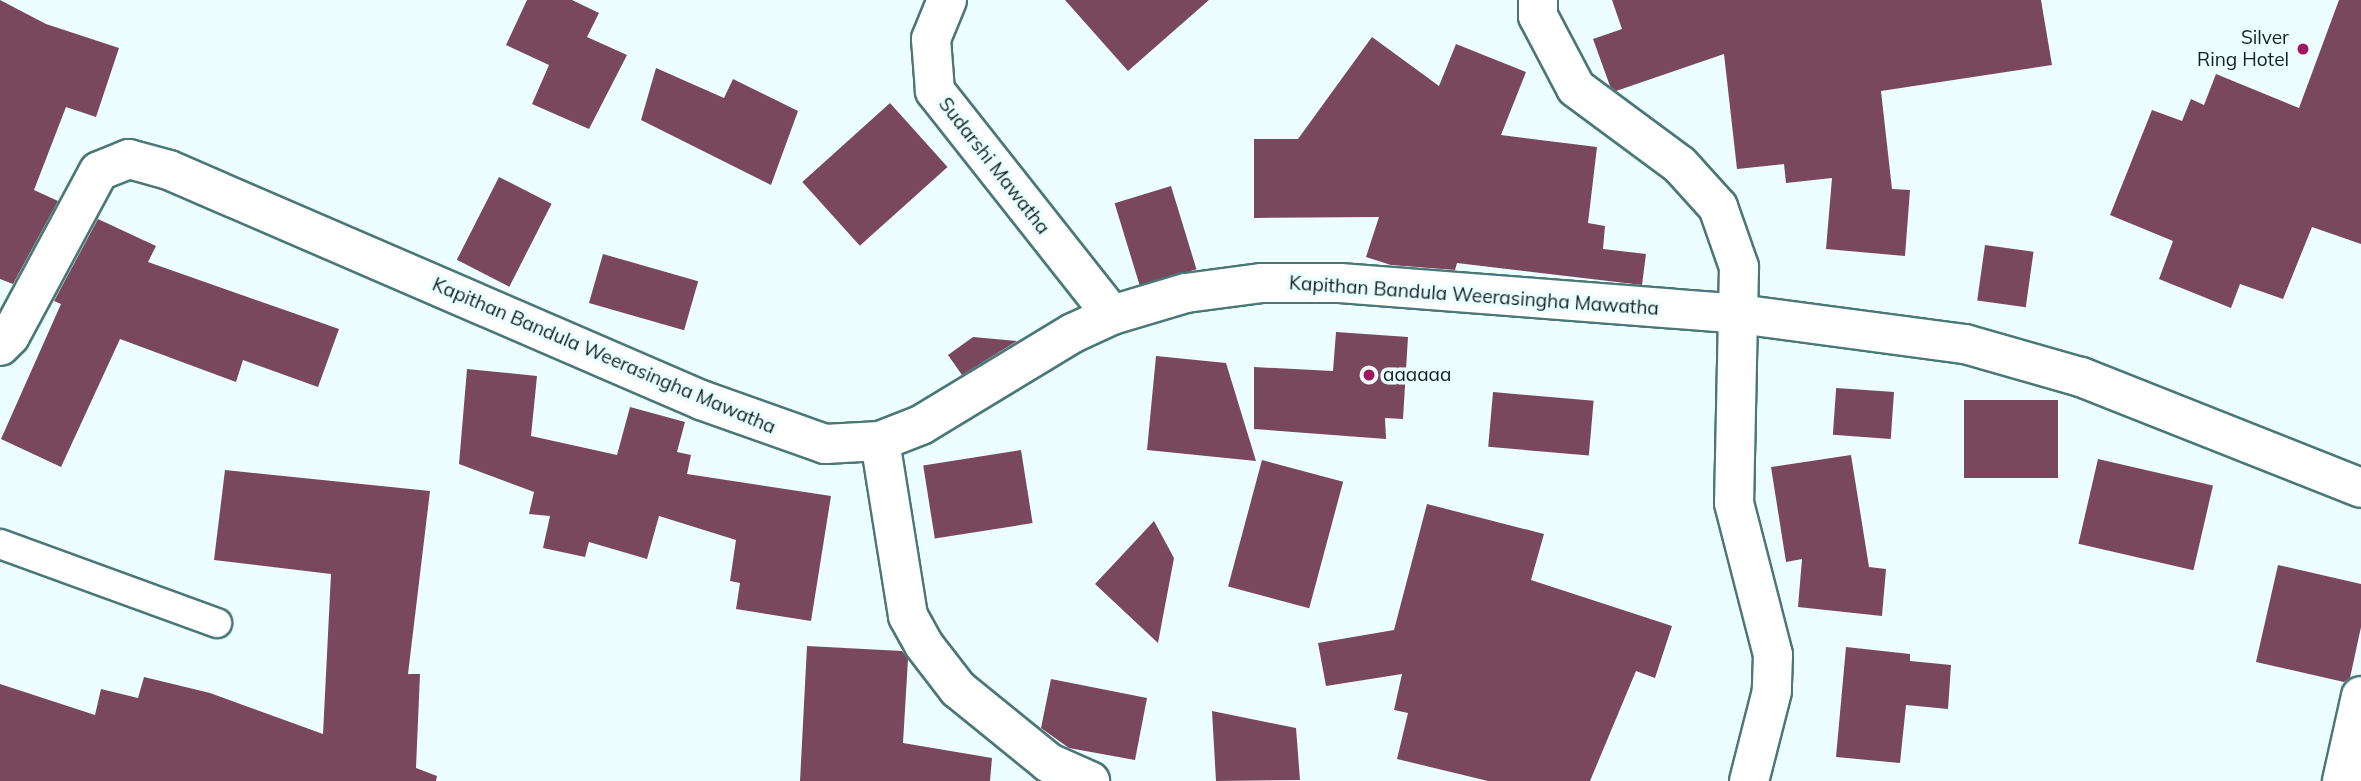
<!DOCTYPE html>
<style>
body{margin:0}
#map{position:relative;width:2361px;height:781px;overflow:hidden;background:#ecfefe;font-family:Mulish,sans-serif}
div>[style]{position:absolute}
.building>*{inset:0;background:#79485c;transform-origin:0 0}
.roads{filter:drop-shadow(2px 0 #4c7777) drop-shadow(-2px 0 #4c7777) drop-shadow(0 2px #4c7777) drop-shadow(0 -2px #4c7777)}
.lane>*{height:28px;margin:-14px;padding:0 14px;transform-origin:14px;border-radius:14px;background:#fff}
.street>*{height:38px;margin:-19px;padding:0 19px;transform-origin:19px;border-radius:19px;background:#fff}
.dots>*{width:19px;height:19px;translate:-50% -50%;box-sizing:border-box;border:4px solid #ecfefe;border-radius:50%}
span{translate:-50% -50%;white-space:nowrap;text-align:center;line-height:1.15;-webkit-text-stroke:7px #ecfefe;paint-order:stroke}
.poi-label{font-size:19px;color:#0f2121}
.right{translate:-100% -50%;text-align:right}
.left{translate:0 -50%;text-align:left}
.street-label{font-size:19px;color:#0f2121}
</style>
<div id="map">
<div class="building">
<i style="clip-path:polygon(0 0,46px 24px,119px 48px,96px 117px,66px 107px,34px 190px,58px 201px,13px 284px,0 279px)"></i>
<i style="clip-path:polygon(527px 0,572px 0,599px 13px,587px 37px,627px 55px,589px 129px,532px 104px,549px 65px,506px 45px)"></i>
<i style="clip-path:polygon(1065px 0,1209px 0,1128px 71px)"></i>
<i style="clip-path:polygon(1612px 0,2041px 0,2052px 65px,1881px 91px,1892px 189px,1910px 190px,1905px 256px,1826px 249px,1832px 178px,1786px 183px,1784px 164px,1737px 169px,1724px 54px,1616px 91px,1610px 86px,1593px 39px,1622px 29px)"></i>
<i style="clip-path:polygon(2339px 0,2361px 0,2361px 244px,2312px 227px,2283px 299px,2240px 284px,2231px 308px,2159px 279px,2173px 241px,2110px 215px,2152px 110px,2182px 121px,2191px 99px,2204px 105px,2216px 74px,2299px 108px)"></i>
<i style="clip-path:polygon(1372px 37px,1439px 86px,1456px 44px,1526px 72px,1501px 135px,1597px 147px,1588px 223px,1605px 226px,1603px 249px,1646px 254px,1642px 285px,1457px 263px,1455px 270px,1391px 265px,1366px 257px,1379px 217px,1254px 218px,1254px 139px,1298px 139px)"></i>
<i style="clip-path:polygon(656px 68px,724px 98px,733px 79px,798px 111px,771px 185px,641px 120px)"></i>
<i style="left:890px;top:103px;width:86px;height:118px;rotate:48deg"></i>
<i style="left:499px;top:177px;width:59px;height:93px;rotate:27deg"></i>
<i style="left:1171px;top:186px;width:87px;height:59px;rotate:73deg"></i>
<i style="clip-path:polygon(98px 219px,156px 246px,148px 262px,339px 329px,318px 387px,243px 360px,236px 382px,120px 339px,61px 467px,1px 439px,61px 304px,54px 301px)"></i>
<i style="left:1985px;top:245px;width:49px;height:56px;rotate:8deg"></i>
<i style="left:603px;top:254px;width:99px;height:51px;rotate:16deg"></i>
<i style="clip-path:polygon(1336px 332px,1408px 337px,1403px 419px,1385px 418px,1386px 439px,1254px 429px,1254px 367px,1333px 371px)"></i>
<i style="clip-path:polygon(973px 337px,1017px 341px,962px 375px,948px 355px)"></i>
<i style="clip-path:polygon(1156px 356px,1226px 363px,1256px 461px,1147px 450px)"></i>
<i style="clip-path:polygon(467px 369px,537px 376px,531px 436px,617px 455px,630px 407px,685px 422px,677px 452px,691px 455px,687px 474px,831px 496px,811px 621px,736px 609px,740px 583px,730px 581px,736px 540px,659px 516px,647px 559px,589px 542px,585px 557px,543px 548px,550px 516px,529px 514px,534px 492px,459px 464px)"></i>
<i style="left:1493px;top:392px;width:101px;height:55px;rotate:5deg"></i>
<i style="left:1894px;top:392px;width:47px;height:58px;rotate:94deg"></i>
<i style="left:1964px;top:400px;width:94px;height:78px"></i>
<i style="left:1021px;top:450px;width:74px;height:99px;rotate:81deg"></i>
<i style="clip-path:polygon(1851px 455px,1869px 567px,1886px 569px,1882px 616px,1798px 607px,1802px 559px,1786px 562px,1771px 467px)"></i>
<i style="left:2098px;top:459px;width:118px;height:87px;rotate:13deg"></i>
<i style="left:1262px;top:460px;width:84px;height:131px;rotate:15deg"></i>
<i style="clip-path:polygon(225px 470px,430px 491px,408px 674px,420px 674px,416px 768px,437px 776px,436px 781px,0 781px,0 684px,95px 715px,101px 689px,138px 698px,144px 677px,210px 693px,323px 734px,331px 574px,214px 560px)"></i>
<i style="clip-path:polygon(1427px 504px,1544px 534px,1531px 580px,1672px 626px,1655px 678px,1636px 671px,1590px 781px,1488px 781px,1397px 759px,1408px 713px,1394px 710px,1402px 674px,1326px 686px,1318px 643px,1394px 630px)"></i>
<i style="clip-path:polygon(1154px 521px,1174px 558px,1158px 643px,1095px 584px)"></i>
<i style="clip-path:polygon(2278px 565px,2361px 584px,2361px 627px,2350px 678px,2344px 682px,2256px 662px)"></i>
<i style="clip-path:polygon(807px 646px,902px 651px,908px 659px,903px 743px,992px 758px,990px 781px,800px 781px)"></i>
<i style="clip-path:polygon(1846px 647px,1910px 654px,1910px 661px,1951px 665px,1948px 709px,1906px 705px,1900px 763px,1836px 757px)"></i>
<i style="clip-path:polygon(1051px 679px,1147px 698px,1135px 760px,1069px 748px,1041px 728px)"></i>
<i style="clip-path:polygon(1212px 711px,1296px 728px,1300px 780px,1216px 781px)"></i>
</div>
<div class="roads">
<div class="lane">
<i style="left:0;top:544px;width:231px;rotate:20deg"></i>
</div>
<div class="street">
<i style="left:947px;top:0;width:42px;rotate:112.3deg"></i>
<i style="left:931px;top:39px;width:52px;rotate:85.6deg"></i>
<i style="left:935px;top:91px;width:285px;rotate:51.7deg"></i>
<i style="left:1538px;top:0;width:16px;rotate:90deg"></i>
<i style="left:1538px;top:16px;width:81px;rotate:62.2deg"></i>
<i style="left:1576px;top:88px;width:129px;rotate:36.5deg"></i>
<i style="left:1680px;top:165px;width:57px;rotate:47.9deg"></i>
<i style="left:1718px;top:207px;width:64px;rotate:70.7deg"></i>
<i style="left:1739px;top:267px;width:236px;rotate:91.2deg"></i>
<i style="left:1734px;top:503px;width:157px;rotate:75.6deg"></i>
<i style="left:1773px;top:655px;width:36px;rotate:92deg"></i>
<i style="left:1772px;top:691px;width:93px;rotate:104.3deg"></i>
<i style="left:0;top:346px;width:14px;rotate:-45deg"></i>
<i style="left:10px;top:336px;width:187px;rotate:-61.7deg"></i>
<i style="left:99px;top:171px;width:32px;rotate:-22deg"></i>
<i style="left:129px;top:159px;width:41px;rotate:15.4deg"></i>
<i style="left:169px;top:170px;width:580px;rotate:23.38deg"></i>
<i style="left:701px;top:400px;width:132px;rotate:19.5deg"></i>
<i style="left:825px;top:444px;width:55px;rotate:-3.1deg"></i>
<i style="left:880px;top:441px;width:44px;rotate:-21.3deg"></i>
<i style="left:921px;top:425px;width:178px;rotate:-31.2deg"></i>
<i style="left:1073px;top:333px;width:43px;rotate:-24.8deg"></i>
<i style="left:1112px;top:315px;width:77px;rotate:-16.6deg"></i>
<i style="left:1186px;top:293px;width:77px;rotate:-7.5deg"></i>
<i style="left:1262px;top:283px;width:78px"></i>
<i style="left:1340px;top:283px;width:400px;rotate:4.4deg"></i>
<i style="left:1739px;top:314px;width:228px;rotate:7.6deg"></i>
<i style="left:1965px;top:344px;width:121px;rotate:15.9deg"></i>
<i style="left:2081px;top:377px;width:301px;rotate:21.6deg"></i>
<i style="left:880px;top:441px;width:177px;rotate:80.9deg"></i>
<i style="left:908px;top:616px;width:33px;rotate:61deg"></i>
<i style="left:924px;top:645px;width:56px;rotate:52.3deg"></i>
<i style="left:958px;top:689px;width:117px;rotate:39.1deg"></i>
<i style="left:1049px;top:763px;width:45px;rotate:23.7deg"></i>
<i style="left:2342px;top:781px;width:87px;rotate:-77.4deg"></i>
</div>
</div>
<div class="dots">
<i style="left:2303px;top:49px;background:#a01661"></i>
<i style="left:1369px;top:375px;background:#a01661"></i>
</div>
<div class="poi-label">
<span class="right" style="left:2289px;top:49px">Silver<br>Ring Hotel</span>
<span class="left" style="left:1383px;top:375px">aaaaaa</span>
</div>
<div class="street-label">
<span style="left:994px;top:166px;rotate:52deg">Sudarshi Mawatha</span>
<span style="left:1474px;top:296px;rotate:4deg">Kapithan Bandula Weerasingha Mawatha</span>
<span style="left:604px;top:356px;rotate:23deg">Kapithan Bandula Weerasingha Mawatha</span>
</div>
</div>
